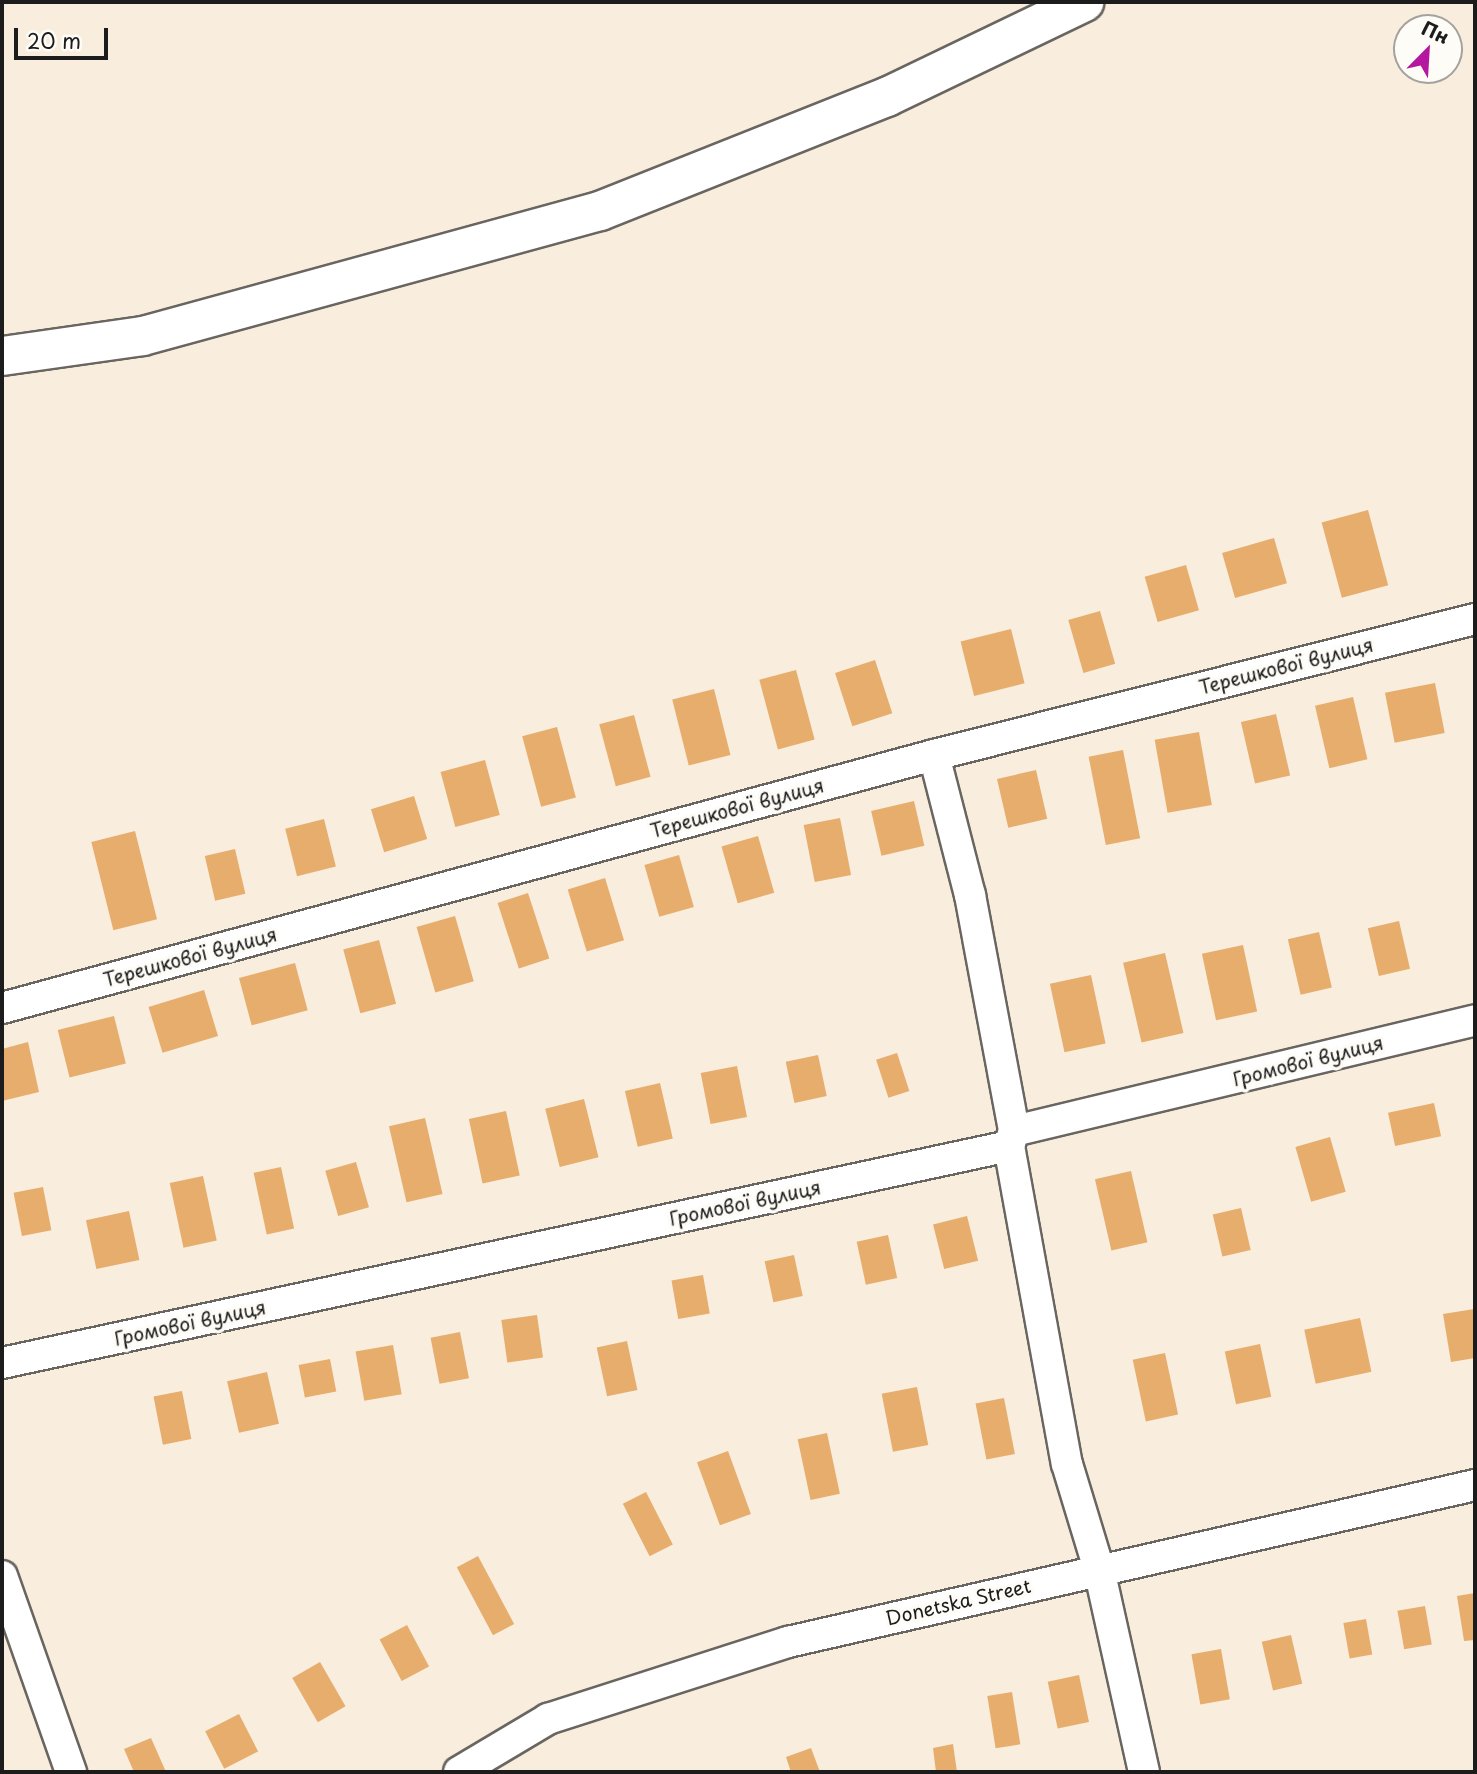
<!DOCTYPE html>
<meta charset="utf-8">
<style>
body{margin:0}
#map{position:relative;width:1477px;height:1774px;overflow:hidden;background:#f9eddd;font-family:"Playpen Sans",sans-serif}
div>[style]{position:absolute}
.building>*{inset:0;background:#e7ad6c;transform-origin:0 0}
.roads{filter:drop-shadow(2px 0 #696560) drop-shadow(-2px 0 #696560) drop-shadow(0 2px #696560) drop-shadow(0 -2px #696560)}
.street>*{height:30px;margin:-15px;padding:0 15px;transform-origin:15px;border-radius:15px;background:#fff}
.secondary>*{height:38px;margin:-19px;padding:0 19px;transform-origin:19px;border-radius:19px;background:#fff}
span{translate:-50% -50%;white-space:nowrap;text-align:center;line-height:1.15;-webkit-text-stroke:7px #fdfcf7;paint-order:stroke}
.street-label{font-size:19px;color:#1c1c1c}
.frame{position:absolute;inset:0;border:4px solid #1c1c1c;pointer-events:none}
.north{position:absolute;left:1393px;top:14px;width:70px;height:70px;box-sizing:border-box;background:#fdfcf7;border:2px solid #a3a29f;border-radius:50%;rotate:24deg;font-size:19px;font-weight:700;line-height:28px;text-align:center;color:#1c1c1c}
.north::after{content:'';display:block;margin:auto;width:24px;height:32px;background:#b5179e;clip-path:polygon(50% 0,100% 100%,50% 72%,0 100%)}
.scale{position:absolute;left:14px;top:28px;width:94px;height:32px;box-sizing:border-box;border:4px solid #1c1c1c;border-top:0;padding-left:9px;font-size:21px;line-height:24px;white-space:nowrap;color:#1c1c1c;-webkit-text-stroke:5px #fdfcf7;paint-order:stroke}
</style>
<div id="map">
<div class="building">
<i style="left:1368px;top:510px;width:78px;height:48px;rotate:75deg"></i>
<i style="left:1274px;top:538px;width:47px;height:54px;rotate:74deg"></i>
<i style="left:1186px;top:565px;width:47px;height:43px;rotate:74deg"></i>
<i style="left:1100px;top:611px;width:55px;height:33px;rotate:74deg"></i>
<i style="left:1011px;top:629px;width:56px;height:52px;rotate:76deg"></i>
<i style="left:875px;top:660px;width:56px;height:42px;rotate:72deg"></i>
<i style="left:796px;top:670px;width:72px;height:38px;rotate:75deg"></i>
<i style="left:1435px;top:683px;width:51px;height:51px;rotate:79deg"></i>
<i style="left:714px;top:689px;width:68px;height:43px;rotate:76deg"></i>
<i style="left:1353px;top:697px;width:64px;height:39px;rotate:77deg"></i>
<i style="left:1276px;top:714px;width:63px;height:36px;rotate:77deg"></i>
<i style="left:634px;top:715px;width:64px;height:36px;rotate:75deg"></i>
<i style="left:557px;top:727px;width:73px;height:36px;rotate:75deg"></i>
<i style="left:1199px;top:732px;width:74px;height:45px;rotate:80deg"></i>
<i style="left:1123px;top:750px;width:90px;height:35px;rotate:79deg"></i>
<i style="left:485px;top:760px;width:57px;height:46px;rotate:75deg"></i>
<i style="left:1036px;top:770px;width:50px;height:40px;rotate:77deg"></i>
<i style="left:414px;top:796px;width:45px;height:45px;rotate:73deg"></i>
<i style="left:914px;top:801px;width:46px;height:44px;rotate:77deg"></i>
<i style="left:840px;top:818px;width:58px;height:37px;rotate:79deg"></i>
<i style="left:324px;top:819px;width:49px;height:40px;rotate:76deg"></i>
<i style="left:135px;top:831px;width:91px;height:45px;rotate:76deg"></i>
<i style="left:758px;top:836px;width:59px;height:38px;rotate:74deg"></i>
<i style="left:235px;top:849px;width:46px;height:31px;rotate:77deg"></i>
<i style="left:679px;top:855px;width:54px;height:36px;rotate:74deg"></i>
<i style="left:605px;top:878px;width:65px;height:39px;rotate:73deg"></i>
<i style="left:528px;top:893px;width:69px;height:32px;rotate:72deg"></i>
<i style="left:455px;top:916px;width:68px;height:40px;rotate:74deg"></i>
<i style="left:1399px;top:921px;width:49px;height:32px;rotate:77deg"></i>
<i style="left:1319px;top:932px;width:57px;height:32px;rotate:77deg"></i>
<i style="left:379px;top:940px;width:66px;height:37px;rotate:75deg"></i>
<i style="left:1243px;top:945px;width:68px;height:42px;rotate:78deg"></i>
<i style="left:1165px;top:953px;width:82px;height:43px;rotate:77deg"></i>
<i style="left:295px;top:963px;width:49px;height:58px;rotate:75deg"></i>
<i style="left:1091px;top:975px;width:70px;height:42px;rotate:78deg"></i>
<i style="left:204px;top:990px;width:48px;height:58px;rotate:73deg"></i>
<i style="left:114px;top:1016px;width:49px;height:58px;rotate:76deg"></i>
<i style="clip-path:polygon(28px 1042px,39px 1092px,2px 1101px,2px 1049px)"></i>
<i style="left:897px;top:1053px;width:40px;height:22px;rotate:72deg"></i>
<i style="left:818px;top:1055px;width:42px;height:33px;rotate:78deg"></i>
<i style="left:737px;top:1066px;width:52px;height:37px;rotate:79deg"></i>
<i style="left:660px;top:1083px;width:57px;height:36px;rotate:77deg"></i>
<i style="left:584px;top:1099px;width:60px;height:40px;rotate:76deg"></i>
<i style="left:1434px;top:1103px;width:34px;height:47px;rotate:78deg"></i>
<i style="left:506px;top:1111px;width:66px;height:38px;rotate:78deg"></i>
<i style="left:425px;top:1118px;width:78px;height:37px;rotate:77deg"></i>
<i style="left:1330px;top:1137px;width:57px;height:36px;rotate:74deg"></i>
<i style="left:356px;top:1162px;width:47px;height:32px;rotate:74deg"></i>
<i style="left:281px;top:1167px;width:63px;height:28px;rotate:78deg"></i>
<i style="left:1131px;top:1171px;width:73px;height:37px;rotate:77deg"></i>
<i style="left:203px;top:1176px;width:66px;height:34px;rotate:78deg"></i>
<i style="left:43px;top:1187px;width:44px;height:30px;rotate:79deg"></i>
<i style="left:1241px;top:1208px;width:43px;height:29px;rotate:77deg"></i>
<i style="left:129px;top:1211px;width:50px;height:44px;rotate:78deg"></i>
<i style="left:967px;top:1216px;width:46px;height:35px;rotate:76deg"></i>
<i style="left:888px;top:1235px;width:44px;height:32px;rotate:78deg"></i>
<i style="left:794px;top:1255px;width:42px;height:30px;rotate:78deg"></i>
<i style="left:703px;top:1275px;width:39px;height:32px;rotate:80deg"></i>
<i style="clip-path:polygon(1474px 1309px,1475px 1358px,1451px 1362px,1443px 1314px)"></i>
<i style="left:537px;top:1315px;width:43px;height:36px;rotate:82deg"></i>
<i style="left:1360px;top:1318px;width:55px;height:57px;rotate:78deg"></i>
<i style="left:460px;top:1332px;width:47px;height:30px;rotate:79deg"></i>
<i style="left:627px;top:1341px;width:50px;height:31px;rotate:78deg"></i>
<i style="left:1260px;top:1344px;width:54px;height:36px;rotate:78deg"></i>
<i style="left:393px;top:1345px;width:50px;height:38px;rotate:80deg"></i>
<i style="left:1165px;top:1353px;width:63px;height:33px;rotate:78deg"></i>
<i style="left:330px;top:1359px;width:33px;height:32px;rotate:79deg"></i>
<i style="left:267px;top:1372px;width:53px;height:41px;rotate:77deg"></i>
<i style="left:917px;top:1387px;width:59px;height:36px;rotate:79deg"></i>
<i style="left:182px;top:1391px;width:49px;height:29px;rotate:79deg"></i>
<i style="left:1004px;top:1398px;width:57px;height:29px;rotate:79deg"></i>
<i style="left:827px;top:1433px;width:62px;height:30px;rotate:78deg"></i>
<i style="left:728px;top:1451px;width:67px;height:33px;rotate:70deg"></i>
<i style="left:646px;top:1492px;width:59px;height:26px;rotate:63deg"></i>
<i style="left:478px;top:1556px;width:77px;height:24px;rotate:62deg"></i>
<i style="clip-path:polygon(1475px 1593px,1475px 1640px,1464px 1641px,1457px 1596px)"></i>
<i style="left:1425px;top:1606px;width:39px;height:28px;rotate:80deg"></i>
<i style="left:1366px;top:1619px;width:36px;height:23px;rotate:80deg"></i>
<i style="left:407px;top:1625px;width:47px;height:31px;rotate:62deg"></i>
<i style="left:1291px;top:1635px;width:50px;height:30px;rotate:77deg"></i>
<i style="left:1221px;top:1649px;width:51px;height:30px;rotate:80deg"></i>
<i style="left:320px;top:1662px;width:51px;height:32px;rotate:60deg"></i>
<i style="left:1079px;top:1675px;width:48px;height:32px;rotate:78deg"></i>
<i style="left:1012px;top:1692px;width:53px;height:25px;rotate:81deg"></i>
<i style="left:239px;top:1714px;width:42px;height:38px;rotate:63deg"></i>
<i style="clip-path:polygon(151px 1738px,166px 1772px,134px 1772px,124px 1749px)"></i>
<i style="clip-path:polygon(953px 1744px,957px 1772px,936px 1772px,933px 1748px)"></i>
<i style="clip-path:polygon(811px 1748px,820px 1772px,791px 1772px,786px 1757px)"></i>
</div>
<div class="roads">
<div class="street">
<i style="left:934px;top:755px;width:145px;rotate:75.6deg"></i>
<i style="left:970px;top:895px;width:240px;rotate:79.4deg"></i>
<i style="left:2px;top:1008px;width:966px;rotate:-15.19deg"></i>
<i style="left:934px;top:755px;width:558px;rotate:-14.11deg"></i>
<i style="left:1009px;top:1146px;width:323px;rotate:79.7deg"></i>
<i style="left:1067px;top:1464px;width:110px;rotate:73.1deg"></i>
<i style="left:1099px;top:1569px;width:208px;rotate:77.5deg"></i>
<i style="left:2px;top:1363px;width:1030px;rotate:-12.16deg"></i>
<i style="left:1009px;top:1146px;width:16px;rotate:-72deg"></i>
<i style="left:1014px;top:1131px;width:474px;rotate:-13.5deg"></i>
<i style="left:2px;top:1576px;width:208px;rotate:70.6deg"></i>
<i style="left:459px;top:1772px;width:104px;rotate:-30.8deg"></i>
<i style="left:548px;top:1719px;width:252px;rotate:-17.8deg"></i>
<i style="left:788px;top:1642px;width:705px;rotate:-12.87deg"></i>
</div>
<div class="secondary">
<i style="left:2px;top:356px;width:142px;rotate:-8.1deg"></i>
<i style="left:143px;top:336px;width:474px;rotate:-15.3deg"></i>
<i style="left:600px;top:211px;width:309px;rotate:-21.7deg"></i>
<i style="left:887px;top:97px;width:219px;rotate:-25.7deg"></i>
</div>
</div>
<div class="street-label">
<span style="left:1286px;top:666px;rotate:-14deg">Терешкової вулиця</span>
<span style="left:737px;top:808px;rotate:-15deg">Терешкової вулиця</span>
<span style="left:190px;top:957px;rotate:-15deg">Терешкової вулиця</span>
<span style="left:1308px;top:1061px;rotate:-14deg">Громової вулиця</span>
<span style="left:745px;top:1203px;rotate:-12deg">Громової вулиця</span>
<span style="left:190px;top:1323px;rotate:-12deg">Громової вулиця</span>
<span style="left:958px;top:1602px;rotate:-13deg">Donetska Street</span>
</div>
<div class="frame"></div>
<div class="north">Пн</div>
<div class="scale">20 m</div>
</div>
